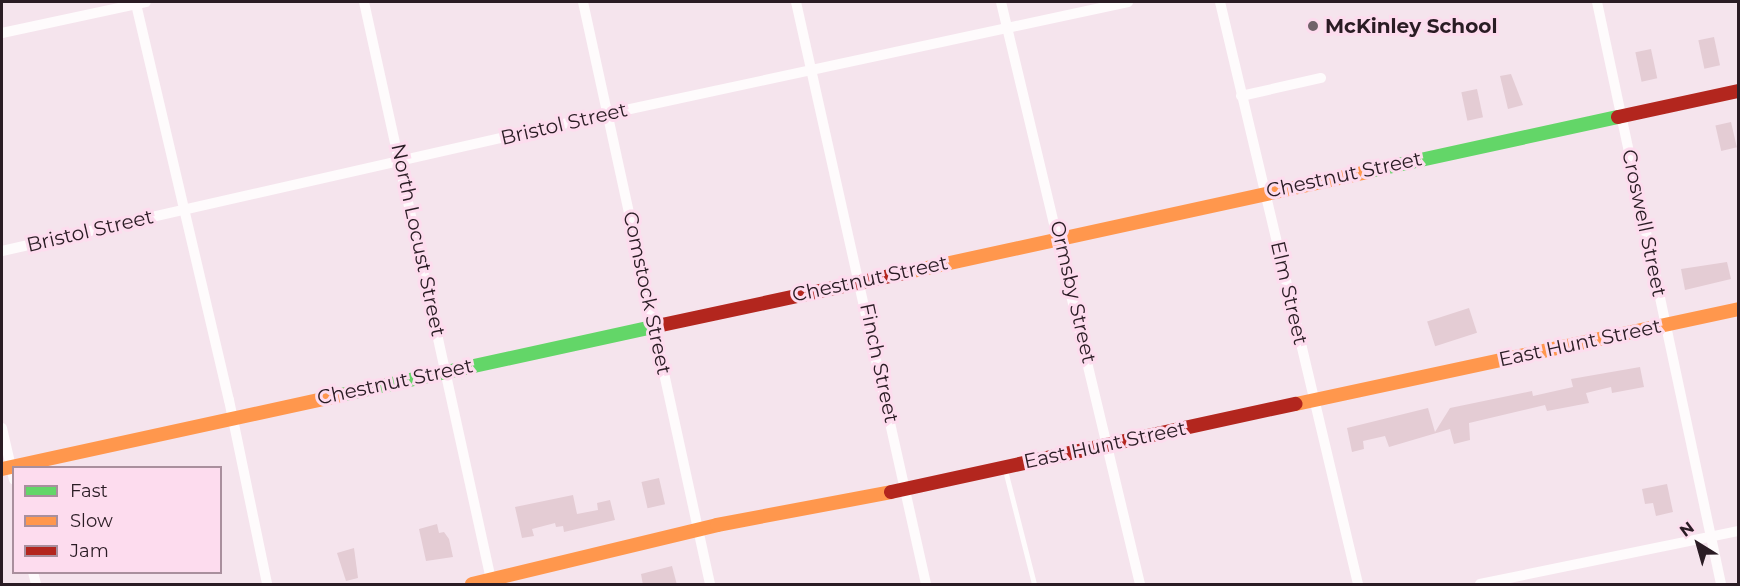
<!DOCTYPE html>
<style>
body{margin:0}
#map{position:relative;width:1740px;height:586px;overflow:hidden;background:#f5e4ed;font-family:Montserrat,sans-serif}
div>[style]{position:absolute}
.building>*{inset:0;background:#e4ccd4;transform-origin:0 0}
.lane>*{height:5px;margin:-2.5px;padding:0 2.5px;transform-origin:2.5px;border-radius:2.5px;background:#fefbfc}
.street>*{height:10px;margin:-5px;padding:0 5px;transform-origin:5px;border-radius:5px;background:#fefbfc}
.fast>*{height:14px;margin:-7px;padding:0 7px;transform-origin:7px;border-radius:7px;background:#63d668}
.slow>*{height:14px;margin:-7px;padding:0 7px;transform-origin:7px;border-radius:7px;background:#ff974d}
.jam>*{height:14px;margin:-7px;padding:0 7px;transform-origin:7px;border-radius:7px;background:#b3261e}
.dots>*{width:16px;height:16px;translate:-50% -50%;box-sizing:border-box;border:3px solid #fddcee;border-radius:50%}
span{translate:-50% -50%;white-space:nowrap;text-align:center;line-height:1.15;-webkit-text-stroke:6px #fddcee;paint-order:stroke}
.poi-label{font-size:20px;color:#2a1c24;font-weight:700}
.left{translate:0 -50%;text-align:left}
.street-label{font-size:20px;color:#2a1c24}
.frame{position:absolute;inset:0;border:3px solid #2a1c24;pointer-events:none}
.legend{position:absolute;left:12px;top:466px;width:210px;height:108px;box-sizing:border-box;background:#fddcee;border:2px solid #a98f9d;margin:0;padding:8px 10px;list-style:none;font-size:18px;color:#2a1c24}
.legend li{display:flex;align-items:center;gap:12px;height:30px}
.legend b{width:30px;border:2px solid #a98f9d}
.north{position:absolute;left:1668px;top:514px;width:60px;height:60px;-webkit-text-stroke:4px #fddcee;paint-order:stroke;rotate:323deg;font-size:16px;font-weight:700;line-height:24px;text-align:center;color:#2a1c24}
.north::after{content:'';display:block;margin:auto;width:21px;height:27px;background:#2a1c24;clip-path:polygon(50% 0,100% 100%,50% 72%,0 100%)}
</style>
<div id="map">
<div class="building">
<i style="left:1714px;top:37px;width:29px;height:16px;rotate:78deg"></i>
<i style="left:1651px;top:49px;width:30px;height:16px;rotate:78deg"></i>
<i style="clip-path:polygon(1511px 74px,1523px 105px,1508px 109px,1500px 76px)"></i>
<i style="left:1477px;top:89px;width:29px;height:16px;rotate:78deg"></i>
<i style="left:1731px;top:122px;width:26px;height:16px;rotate:77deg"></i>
<i style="clip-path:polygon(1727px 262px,1731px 279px,1685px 290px,1681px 269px)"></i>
<i style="left:1469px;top:308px;width:26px;height:44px;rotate:72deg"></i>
<i style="clip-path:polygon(1640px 367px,1644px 387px,1612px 393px,1611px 387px,1586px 393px,1589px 403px,1547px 411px,1545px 405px,1469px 423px,1470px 440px,1454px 444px,1450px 429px,1389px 447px,1385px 436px,1363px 441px,1364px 449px,1352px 452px,1347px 428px,1428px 408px,1435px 432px,1450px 408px,1532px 391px,1533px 396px,1573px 387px,1571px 379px)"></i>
<i style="left:659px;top:478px;width:27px;height:18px;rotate:77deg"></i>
<i style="clip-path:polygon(1667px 484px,1673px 512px,1656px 516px,1653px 503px,1645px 504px,1642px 489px)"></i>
<i style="clip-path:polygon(573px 495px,577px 514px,598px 510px,597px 503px,610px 500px,615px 520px,564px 532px,563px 526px,556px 527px,555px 523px,532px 529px,534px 536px,522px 538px,515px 507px)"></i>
<i style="clip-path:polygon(437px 524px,439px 533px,444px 532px,449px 539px,453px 557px,426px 561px,419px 529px)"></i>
<i style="clip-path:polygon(354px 548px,358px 578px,346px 581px,337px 553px)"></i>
<i style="clip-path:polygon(672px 566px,677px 585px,643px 585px,641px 574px)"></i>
</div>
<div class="lane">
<i style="left:1005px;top:470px;width:118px;rotate:75.7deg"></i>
</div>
<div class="street">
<i style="left:364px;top:2px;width:596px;rotate:77.6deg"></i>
<i style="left:583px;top:2px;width:596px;rotate:77.69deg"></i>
<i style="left:796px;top:2px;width:596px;rotate:77.41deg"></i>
<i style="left:1001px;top:2px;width:598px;rotate:76.57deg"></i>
<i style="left:1220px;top:2px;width:598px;rotate:76.66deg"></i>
<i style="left:1597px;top:2px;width:595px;rotate:77.97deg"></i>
<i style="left:136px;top:4px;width:407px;rotate:76.8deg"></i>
<i style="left:229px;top:400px;width:188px;rotate:78.3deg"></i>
<i style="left:2px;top:33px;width:147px;rotate:-12.1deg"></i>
<i style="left:1241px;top:96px;width:82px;rotate:-12.7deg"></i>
<i style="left:2px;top:251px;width:620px;rotate:-12.76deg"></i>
<i style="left:607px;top:114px;width:533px;rotate:-12.13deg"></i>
<i style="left:2px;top:428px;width:53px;rotate:77deg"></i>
<i style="left:33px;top:572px;width:12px;rotate:76deg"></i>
<i style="left:1480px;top:584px;width:263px;rotate:-11.6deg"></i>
</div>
<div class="fast">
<i style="left:1370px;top:171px;width:254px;rotate:-12.3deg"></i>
<i style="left:341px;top:395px;width:323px;rotate:-12.3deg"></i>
</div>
<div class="slow">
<i style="left:904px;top:273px;width:477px;rotate:-12.3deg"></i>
<i style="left:1296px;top:404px;width:452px;rotate:-12.1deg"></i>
<i style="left:2px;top:469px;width:347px;rotate:-12.3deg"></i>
<i style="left:472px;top:584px;width:252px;rotate:-13.5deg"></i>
<i style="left:717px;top:525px;width:177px;rotate:-10.7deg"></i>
</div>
<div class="jam">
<i style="left:1618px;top:117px;width:123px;rotate:-12.2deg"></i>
<i style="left:657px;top:326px;width:253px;rotate:-12.1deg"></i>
<i style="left:891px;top:492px;width:414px;rotate:-12.3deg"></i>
</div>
<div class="dots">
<i style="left:1313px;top:26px;background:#71626a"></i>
</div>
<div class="poi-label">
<span class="left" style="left:1325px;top:26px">McKinley School</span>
</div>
<div class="street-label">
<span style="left:564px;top:124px;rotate:-13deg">Bristol Street</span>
<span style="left:1344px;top:175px;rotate:-12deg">Chestnut Street</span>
<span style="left:1644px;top:223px;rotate:78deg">Croswell Street</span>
<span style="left:90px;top:231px;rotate:-13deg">Bristol Street</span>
<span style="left:418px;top:240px;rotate:78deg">North Locust Street</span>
<span style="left:870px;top:279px;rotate:-12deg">Chestnut Street</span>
<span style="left:1073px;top:292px;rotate:77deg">Ormsby Street</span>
<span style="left:647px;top:293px;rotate:78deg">Comstock Street</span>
<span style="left:1289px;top:293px;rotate:77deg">Elm Street</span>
<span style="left:1580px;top:343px;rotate:-12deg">East Hunt Street</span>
<span style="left:879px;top:363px;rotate:78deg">Finch Street</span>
<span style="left:395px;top:382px;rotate:-12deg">Chestnut Street</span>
<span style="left:1105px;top:445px;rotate:-12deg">East Hunt Street</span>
</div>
<div class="frame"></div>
<ul class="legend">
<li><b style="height:8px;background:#63d668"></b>Fast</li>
<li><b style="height:8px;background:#ff974d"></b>Slow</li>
<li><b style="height:8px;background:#b3261e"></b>Jam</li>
</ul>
<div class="north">N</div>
</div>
